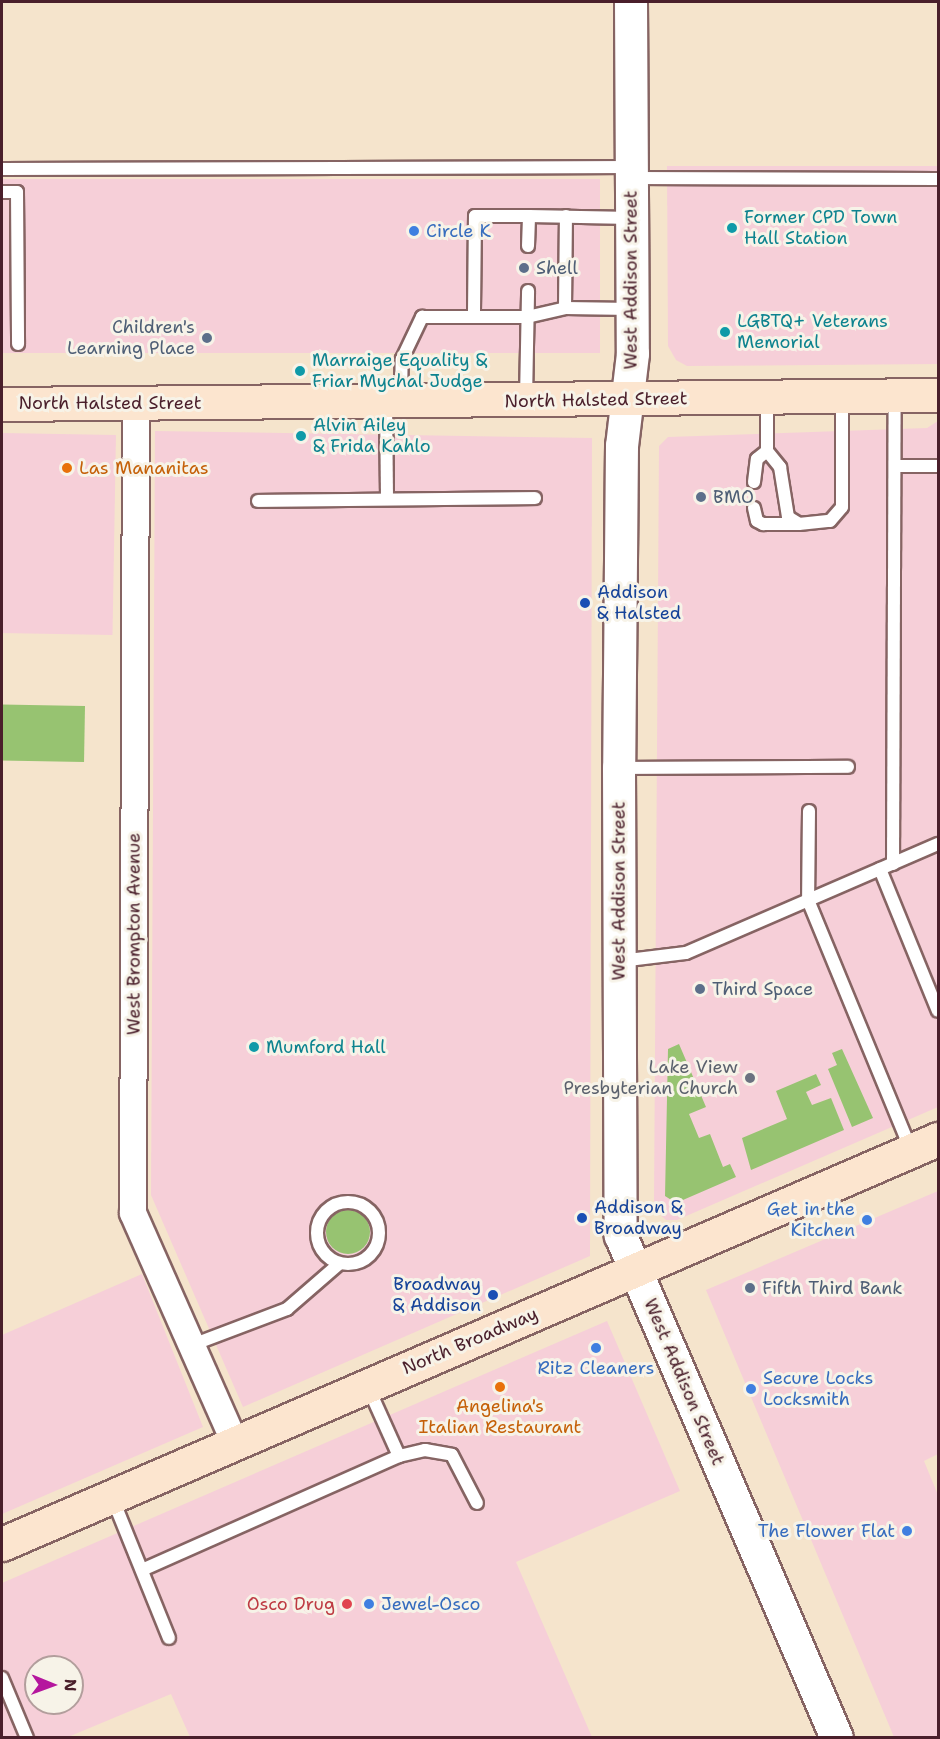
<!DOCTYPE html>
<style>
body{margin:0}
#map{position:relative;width:940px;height:1739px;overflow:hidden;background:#f5e4cc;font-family:"Shantell Sans",sans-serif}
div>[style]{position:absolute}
.built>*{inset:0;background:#f6cfd8;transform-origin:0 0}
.green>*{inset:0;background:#97c371;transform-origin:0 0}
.round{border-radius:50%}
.roads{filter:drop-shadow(2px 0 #866463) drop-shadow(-2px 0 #866463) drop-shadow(0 2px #866463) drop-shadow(0 -2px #866463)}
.service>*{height:12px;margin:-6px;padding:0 6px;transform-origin:6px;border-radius:6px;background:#fff}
.service>.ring{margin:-6px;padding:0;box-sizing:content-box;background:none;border:12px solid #fff;border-radius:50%}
.minor>*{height:26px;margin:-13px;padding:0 13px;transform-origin:13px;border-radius:13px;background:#fff}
.tertiary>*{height:32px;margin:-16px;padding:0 16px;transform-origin:16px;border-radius:16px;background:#fff}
.secondary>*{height:33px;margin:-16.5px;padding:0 16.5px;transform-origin:16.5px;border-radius:16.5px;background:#fce5cf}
.dots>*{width:16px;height:16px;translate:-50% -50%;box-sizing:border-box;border:3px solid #f7f3e8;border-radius:50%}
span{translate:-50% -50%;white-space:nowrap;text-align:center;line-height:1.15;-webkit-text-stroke:6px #f7f3e8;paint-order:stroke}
.culture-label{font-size:18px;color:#0d838f}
.left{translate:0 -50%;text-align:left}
.shop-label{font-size:18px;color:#366cbe}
.right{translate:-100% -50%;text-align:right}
.service-label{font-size:18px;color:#4e5e75}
.street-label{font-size:18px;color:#4a1f2b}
.food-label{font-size:18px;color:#c56008}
.transit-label{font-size:18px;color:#164399}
.worship-label{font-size:18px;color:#5b616d}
.health-label{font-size:18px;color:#be3a42}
.frame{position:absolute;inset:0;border:3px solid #4a1f2b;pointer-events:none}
.north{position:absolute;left:24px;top:1655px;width:60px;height:60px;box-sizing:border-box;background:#f7f3e8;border:2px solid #b29e9c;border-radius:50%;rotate:91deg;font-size:16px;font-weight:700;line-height:24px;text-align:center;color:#4a1f2b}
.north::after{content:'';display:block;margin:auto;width:21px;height:27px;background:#b5179e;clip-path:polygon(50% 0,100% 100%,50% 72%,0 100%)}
</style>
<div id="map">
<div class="built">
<i style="clip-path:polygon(667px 166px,938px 166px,938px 364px,687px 366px,676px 360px,668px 346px)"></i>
<i style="left:600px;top:179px;width:174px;height:598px;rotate:90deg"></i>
<i style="clip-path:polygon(938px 421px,938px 1107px,677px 1220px,666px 1220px,657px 1212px,654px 1202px,659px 446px,668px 437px,927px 428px)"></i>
<i style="clip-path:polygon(155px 431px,592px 438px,590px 1256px,243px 1407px,151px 1195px)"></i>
<i style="left:2px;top:433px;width:114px;height:200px;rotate:1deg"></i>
<i style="clip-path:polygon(938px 1191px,938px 1454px,924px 1461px,938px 1495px,938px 1737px,894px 1737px,706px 1290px)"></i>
<i style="clip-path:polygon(142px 1274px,203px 1427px,2px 1514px,2px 1335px)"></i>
<i style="clip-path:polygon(evenodd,607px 1321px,680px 1491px,516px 1562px,592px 1737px,190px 1737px,171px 1694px,68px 1737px,2px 1737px,2px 1583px,607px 1321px,36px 1667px,72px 1667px,72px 1703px,36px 1703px,36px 1667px)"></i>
</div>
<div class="green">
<i style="left:85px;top:706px;width:56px;height:83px;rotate:91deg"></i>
<i style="clip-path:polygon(679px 1044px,706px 1107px,689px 1114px,699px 1138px,710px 1134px,723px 1167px,730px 1164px,736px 1177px,676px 1203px,665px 1196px,668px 1049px)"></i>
<i style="clip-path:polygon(842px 1049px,873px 1118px,852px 1127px,828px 1069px,837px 1065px,832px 1053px)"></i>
<i style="clip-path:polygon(816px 1074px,821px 1085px,806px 1092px,812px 1105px,831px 1098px,844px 1130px,751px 1170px,742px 1138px,787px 1119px,776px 1091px)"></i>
<i class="round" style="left:326px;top:1210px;width:44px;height:44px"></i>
</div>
<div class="roads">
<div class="service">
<i style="left:2px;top:169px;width:629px;rotate:-0.18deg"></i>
<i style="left:633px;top:178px;width:305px;rotate:0.2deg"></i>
<i style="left:2px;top:192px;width:15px"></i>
<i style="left:17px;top:192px;width:152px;rotate:89.6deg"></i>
<i style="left:529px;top:216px;width:54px;rotate:180deg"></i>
<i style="left:475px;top:216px;width:101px;rotate:90.6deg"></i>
<i style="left:474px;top:317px;width:53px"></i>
<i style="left:527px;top:317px;width:39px;rotate:-13deg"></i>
<i style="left:565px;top:308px;width:67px;rotate:0.9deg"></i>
<i style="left:528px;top:246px;width:30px;rotate:-88deg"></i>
<i style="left:529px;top:216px;width:103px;rotate:1.1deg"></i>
<i style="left:565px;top:308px;width:92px;rotate:-89.4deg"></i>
<i style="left:401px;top:398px;width:39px;rotate:-89deg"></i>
<i style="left:402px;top:359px;width:47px;rotate:-64.5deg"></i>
<i style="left:422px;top:317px;width:52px"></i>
<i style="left:767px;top:398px;width:53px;rotate:90deg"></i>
<i style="left:767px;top:451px;width:21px;rotate:51deg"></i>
<i style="left:780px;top:467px;width:51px;rotate:80.9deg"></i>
<i style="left:788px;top:517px;width:13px;rotate:32deg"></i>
<i style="left:799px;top:524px;width:31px;rotate:-6deg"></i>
<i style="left:830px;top:521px;width:18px;rotate:-49deg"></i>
<i style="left:842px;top:507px;width:109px;rotate:-90deg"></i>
<i style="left:526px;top:399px;width:108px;rotate:-88.9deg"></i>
<i style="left:386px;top:402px;width:97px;rotate:89.4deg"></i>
<i style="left:895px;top:466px;width:43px"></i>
<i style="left:754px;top:482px;width:23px;rotate:-83deg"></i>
<i style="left:757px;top:459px;width:13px;rotate:-39deg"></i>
<i style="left:258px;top:501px;width:277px;rotate:-0.6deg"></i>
<i style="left:754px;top:508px;width:13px;rotate:77deg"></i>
<i style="left:757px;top:521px;width:7px;rotate:27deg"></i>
<i style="left:763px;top:524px;width:35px"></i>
<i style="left:620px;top:768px;width:228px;rotate:-0.3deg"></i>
<i style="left:809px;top:811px;width:89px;rotate:90.6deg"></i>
<i style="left:808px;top:900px;width:270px;rotate:67.6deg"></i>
<i style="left:893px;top:864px;width:467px;rotate:-89.8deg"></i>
<i style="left:880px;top:869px;width:153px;rotate:67.8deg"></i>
<i style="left:620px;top:961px;width:66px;rotate:-6.9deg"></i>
<i style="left:686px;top:953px;width:275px;rotate:-23.4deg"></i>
<i class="ring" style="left:317px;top:1202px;width:50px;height:50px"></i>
<i style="left:192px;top:1345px;width:102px;rotate:-20.8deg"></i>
<i style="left:287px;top:1309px;width:69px;rotate:-40.9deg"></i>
<i style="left:399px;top:1456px;width:27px;rotate:-13deg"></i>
<i style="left:425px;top:1450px;width:27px;rotate:10deg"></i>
<i style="left:452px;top:1455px;width:54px;rotate:62.5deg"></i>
<i style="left:112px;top:1497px;width:152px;rotate:68deg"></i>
<i style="left:144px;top:1569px;width:279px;rotate:-23.9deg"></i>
<i style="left:399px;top:1456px;width:76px;rotate:-114.2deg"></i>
<i style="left:2px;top:1678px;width:65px;rotate:67.4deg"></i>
</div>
<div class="minor">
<i style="left:136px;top:403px;width:810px;rotate:90.21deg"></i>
<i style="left:133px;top:1213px;width:252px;rotate:66.1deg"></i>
</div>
<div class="tertiary">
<i style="left:631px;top:2px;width:352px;rotate:89.7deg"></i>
<i style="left:633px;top:354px;width:93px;rotate:96.8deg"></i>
<i style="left:622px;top:446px;width:322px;rotate:90.5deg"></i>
<i style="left:619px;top:768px;width:468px;rotate:89.8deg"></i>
<i style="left:621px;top:1236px;width:546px;rotate:66.72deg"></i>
</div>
<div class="secondary">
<i style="left:2px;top:404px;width:936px;rotate:-0.55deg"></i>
<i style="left:2px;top:1544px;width:1020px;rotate:-23.4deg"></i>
</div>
</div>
<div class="dots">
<i style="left:732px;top:228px;background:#0f9aa8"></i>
<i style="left:414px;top:231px;background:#3f7fe0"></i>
<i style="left:524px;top:268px;background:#5c6f8a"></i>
<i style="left:725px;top:332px;background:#0f9aa8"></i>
<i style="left:207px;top:338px;background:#5c6f8a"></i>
<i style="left:300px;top:371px;background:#0f9aa8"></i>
<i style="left:301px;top:436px;background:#0f9aa8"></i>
<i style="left:67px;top:468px;background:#e8710a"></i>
<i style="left:701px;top:497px;background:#5c6f8a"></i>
<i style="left:585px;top:603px;background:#1a4fb4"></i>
<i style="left:700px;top:989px;background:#5c6f8a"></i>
<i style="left:254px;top:1047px;background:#0f9aa8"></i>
<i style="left:750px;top:1078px;background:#6b7280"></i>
<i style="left:582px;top:1218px;background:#1a4fb4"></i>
<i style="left:867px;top:1220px;background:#3f7fe0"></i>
<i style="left:750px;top:1288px;background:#5c6f8a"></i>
<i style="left:493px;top:1295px;background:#1a4fb4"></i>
<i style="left:596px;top:1348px;background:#3f7fe0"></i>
<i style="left:500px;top:1387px;background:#e8710a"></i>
<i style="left:751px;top:1389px;background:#3f7fe0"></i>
<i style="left:907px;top:1531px;background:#3f7fe0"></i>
<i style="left:347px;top:1604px;background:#e0444e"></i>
<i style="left:369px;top:1604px;background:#3f7fe0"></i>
</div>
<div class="culture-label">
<span class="left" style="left:744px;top:228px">Former CPD Town<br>Hall Station</span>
<span class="left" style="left:737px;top:332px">LGBTQ+ Veterans<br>Memorial</span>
<span class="left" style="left:312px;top:371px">Marraige Equality &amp;<br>Friar Mychal Judge</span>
<span class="left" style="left:313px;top:436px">Alvin Ailey<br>&amp; Frida Kahlo</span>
<span class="left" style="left:266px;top:1047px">Mumford Hall</span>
</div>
<div class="shop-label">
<span class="left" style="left:426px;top:231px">Circle K</span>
<span class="right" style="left:855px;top:1220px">Get in the<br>Kitchen</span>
<span style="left:596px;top:1368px">Ritz Cleaners</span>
<span class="left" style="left:763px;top:1389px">Secure Locks<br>Locksmith</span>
<span class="right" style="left:895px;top:1531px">The Flower Flat</span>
<span class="left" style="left:381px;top:1604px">Jewel-Osco</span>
</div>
<div class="service-label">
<span class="left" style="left:536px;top:268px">Shell</span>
<span class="right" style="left:195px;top:338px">Children's<br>Learning Place</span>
<span class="left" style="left:713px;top:497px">BMO</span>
<span class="left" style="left:712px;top:989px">Third Space</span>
<span class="left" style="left:762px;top:1288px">Fifth Third Bank</span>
</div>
<div class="street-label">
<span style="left:631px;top:280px;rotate:-90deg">West Addison Street</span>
<span style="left:596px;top:400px;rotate:-1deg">North Halsted Street</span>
<span style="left:110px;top:403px">North Halsted Street</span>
<span style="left:619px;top:891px;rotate:-90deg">West Addison Street</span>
<span style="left:134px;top:934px;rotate:-90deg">West Brompton Avenue</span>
<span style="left:470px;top:1341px;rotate:-23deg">North Broadway</span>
<span style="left:684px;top:1382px;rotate:67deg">West Addison Street</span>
</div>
<div class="food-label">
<span class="left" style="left:79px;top:468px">Las Mananitas</span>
<span style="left:500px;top:1417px">Angelina's<br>Italian Restaurant</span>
</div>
<div class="transit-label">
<span class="left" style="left:597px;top:603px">Addison<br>&amp; Halsted</span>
<span class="left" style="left:594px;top:1218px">Addison &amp;<br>Broadway</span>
<span class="right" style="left:481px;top:1295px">Broadway<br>&amp; Addison</span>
</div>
<div class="worship-label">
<span class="right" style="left:738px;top:1078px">Lake View<br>Presbyterian Church</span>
</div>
<div class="health-label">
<span class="right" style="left:335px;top:1604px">Osco Drug</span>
</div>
<div class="frame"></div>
<div class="north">N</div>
</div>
